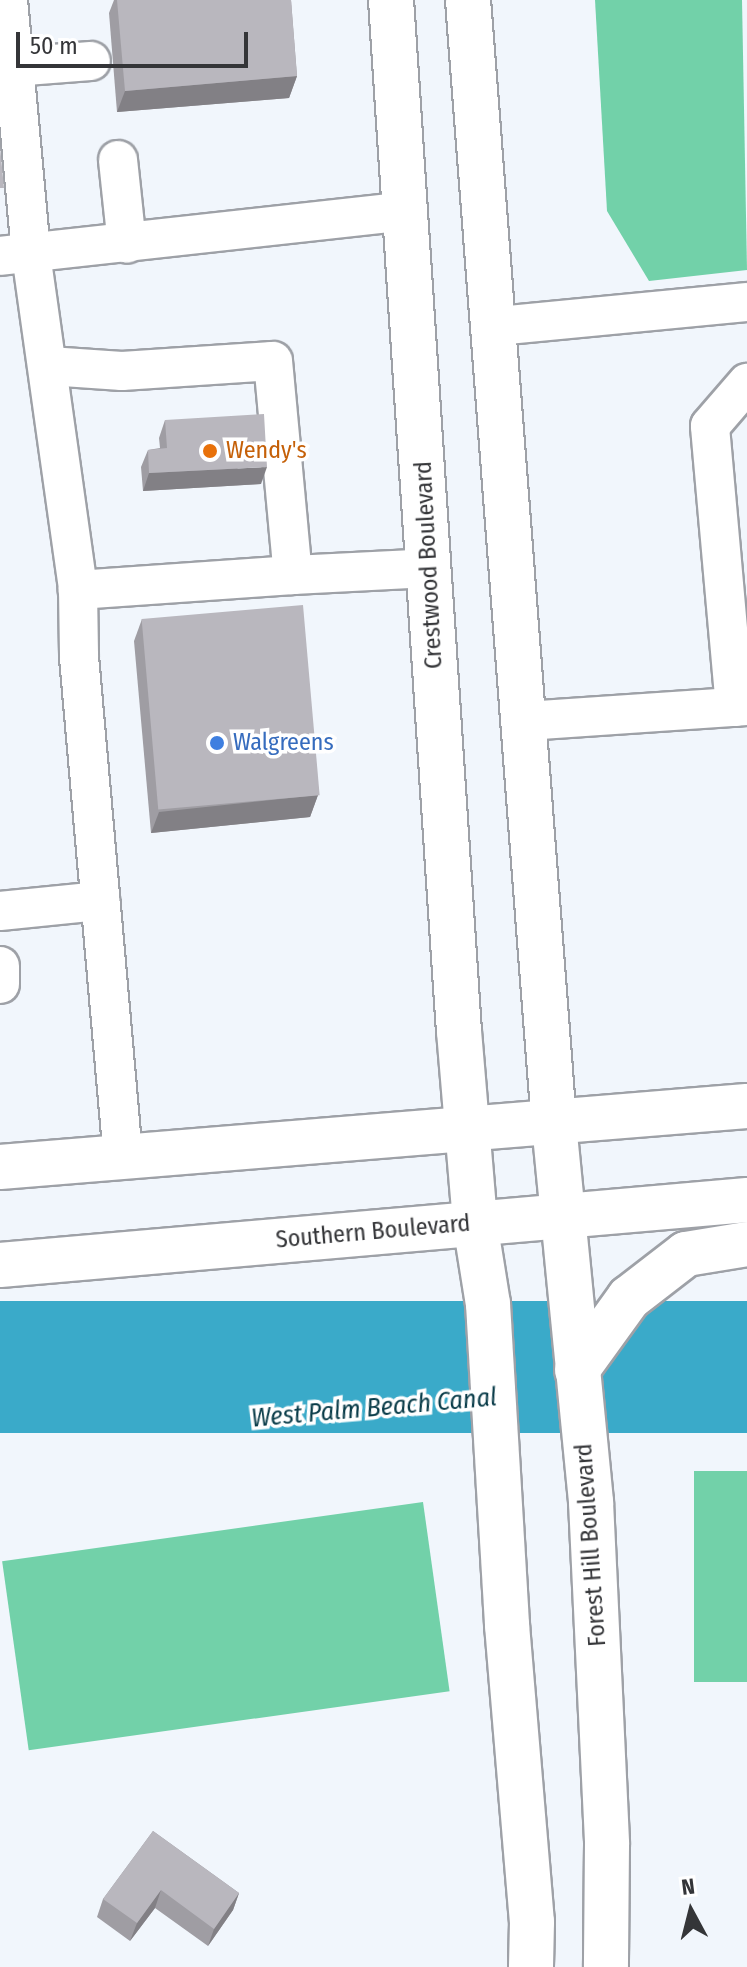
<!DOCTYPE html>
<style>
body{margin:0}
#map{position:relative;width:747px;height:1967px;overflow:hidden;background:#f1f6fc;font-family:"Fira Sans Condensed",sans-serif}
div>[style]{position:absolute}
.forest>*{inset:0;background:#72d1a9;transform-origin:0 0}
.water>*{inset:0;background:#3aaac9;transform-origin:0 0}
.roads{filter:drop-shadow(2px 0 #9ea1a7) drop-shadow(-2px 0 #9ea1a7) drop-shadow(0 2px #9ea1a7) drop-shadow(0 -2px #9ea1a7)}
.minor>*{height:38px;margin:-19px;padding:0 19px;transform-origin:19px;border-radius:19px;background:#fff}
.major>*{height:44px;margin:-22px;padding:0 22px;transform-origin:22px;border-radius:22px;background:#fff}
.highway>*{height:44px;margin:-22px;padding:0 22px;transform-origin:22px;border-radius:22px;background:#fff}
.wall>*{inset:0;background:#9f9da3}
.shaded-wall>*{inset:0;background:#828085}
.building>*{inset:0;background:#b9b7be;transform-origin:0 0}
.dots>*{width:22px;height:22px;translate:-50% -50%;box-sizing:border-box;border:4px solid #fff;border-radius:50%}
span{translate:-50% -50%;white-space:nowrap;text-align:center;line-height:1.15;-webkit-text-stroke:7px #fff;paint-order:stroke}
.food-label{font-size:24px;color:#c56008}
.left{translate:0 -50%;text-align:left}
.street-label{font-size:24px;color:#343538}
.shop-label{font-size:24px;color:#366cbe}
.water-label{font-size:26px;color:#083b48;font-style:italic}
.north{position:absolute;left:651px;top:1871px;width:80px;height:80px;-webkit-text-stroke:6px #fff;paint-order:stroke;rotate:353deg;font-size:22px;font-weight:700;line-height:32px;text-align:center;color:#343538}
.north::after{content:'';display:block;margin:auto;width:28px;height:36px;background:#343538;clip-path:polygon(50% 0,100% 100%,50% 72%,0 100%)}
.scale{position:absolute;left:16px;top:32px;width:232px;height:36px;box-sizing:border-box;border:4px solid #343538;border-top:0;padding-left:10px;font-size:24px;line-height:28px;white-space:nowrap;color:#343538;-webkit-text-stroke:6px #fff;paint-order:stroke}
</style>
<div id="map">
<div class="forest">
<i style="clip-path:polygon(595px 0,742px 0,747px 270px,649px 281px,607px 211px)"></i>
<i style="left:747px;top:1471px;width:211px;height:53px;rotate:90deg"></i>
<i style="left:423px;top:1502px;width:191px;height:425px;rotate:82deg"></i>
</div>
<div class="water">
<i style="left:747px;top:1301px;width:132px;height:750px;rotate:90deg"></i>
</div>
<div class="roads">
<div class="minor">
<i style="left:8px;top:0;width:255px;rotate:84.8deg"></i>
<i style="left:31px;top:254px;width:339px;rotate:82deg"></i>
<i style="left:78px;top:590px;width:67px;rotate:89.1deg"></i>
<i style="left:79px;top:657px;width:502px;rotate:84.97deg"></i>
<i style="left:14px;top:67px;width:77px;rotate:-4.5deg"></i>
<i style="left:118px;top:160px;width:84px;rotate:83.9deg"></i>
<i style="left:0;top:256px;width:408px;rotate:-6.3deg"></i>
<i style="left:497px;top:326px;width:251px;rotate:-5.5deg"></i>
<i style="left:49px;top:366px;width:73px;rotate:3.9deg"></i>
<i style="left:122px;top:371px;width:151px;rotate:-3.8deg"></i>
<i style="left:273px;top:361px;width:215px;rotate:84.7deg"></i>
<i style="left:293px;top:575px;width:216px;rotate:176deg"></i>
<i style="left:293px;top:575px;width:136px;rotate:-2.9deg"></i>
<i style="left:735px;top:707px;width:282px;rotate:-95.1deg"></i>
<i style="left:710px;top:426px;width:57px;rotate:-49.3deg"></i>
<i style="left:526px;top:721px;width:222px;rotate:-3.9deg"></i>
<i style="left:0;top:911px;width:101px;rotate:-5.7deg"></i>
<i style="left:0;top:966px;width:18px;rotate:90deg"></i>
</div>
<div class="major">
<i style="left:391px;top:0;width:1033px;rotate:86.23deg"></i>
<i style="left:459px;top:1031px;width:193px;rotate:85.2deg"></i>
<i style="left:475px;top:1223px;width:82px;rotate:80.9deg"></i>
<i style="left:488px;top:1304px;width:322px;rotate:86.6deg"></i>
<i style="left:507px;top:1625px;width:298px;rotate:85.2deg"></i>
<i style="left:532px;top:1922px;width:45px;rotate:91.3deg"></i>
<i style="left:468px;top:0;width:1127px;rotate:85.62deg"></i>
<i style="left:554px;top:1124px;width:380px;rotate:84.4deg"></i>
<i style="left:591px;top:1502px;width:343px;rotate:87.3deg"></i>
<i style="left:607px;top:1845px;width:122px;rotate:90.5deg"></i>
</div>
<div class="highway">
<i style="left:0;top:1167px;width:749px;rotate:-4.67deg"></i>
<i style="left:0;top:1265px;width:750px;rotate:-4.97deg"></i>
<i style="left:577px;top:1370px;width:89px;rotate:-54.2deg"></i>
<i style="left:629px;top:1298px;width:72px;rotate:-37.7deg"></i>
<i style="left:686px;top:1254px;width:62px;rotate:-9.3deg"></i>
</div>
</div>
<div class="wall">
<i style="clip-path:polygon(114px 0,291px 0,297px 76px,289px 98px,117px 112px,109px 13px)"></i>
<i style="clip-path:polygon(165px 420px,261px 484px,143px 491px,141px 467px,148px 450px,160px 448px,159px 438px)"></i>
<i style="clip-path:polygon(142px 619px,318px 795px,310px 817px,151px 833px,134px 641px)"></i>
<i style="clip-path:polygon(153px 1831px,239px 1893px,233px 1910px,208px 1946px,155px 1908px,130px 1941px,97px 1917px,103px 1899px)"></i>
</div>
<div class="shaded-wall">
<i style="clip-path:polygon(297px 76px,289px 98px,117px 112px,125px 91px)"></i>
<i style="clip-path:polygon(267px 467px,261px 484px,143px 491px,149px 473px)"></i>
<i style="clip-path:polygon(318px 795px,310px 817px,151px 833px,159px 812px)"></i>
<i style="clip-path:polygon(161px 1890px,155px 1908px,130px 1941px,137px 1923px)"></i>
<i style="clip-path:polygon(239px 1893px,233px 1910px,208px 1946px,214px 1929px)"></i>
</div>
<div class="building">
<i style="clip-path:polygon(117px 0,291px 0,297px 76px,125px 91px)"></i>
<i style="clip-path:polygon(0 146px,4px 188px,0 188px)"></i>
<i style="clip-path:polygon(264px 414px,267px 467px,149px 473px,148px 450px,167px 448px,165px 420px)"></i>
<i style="left:303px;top:605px;width:191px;height:162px;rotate:85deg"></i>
<i style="clip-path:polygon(153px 1831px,239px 1893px,214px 1929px,161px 1890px,137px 1923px,103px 1899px)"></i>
</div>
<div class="dots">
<i style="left:210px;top:451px;background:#e8710a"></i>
<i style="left:217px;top:743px;background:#3f7fe0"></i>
</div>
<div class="food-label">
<span class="left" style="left:226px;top:451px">Wendy's</span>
</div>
<div class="street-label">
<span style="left:429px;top:565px;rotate:-93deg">Crestwood Boulevard</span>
<span style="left:373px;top:1232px;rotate:-5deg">Southern Boulevard</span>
<span style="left:591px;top:1545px;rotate:-94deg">Forest Hill Boulevard</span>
</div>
<div class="shop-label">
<span class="left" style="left:233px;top:743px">Walgreens</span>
</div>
<div class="water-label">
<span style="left:374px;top:1408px;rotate:-5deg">West Palm Beach Canal</span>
</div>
<div class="north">N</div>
<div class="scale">50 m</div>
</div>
